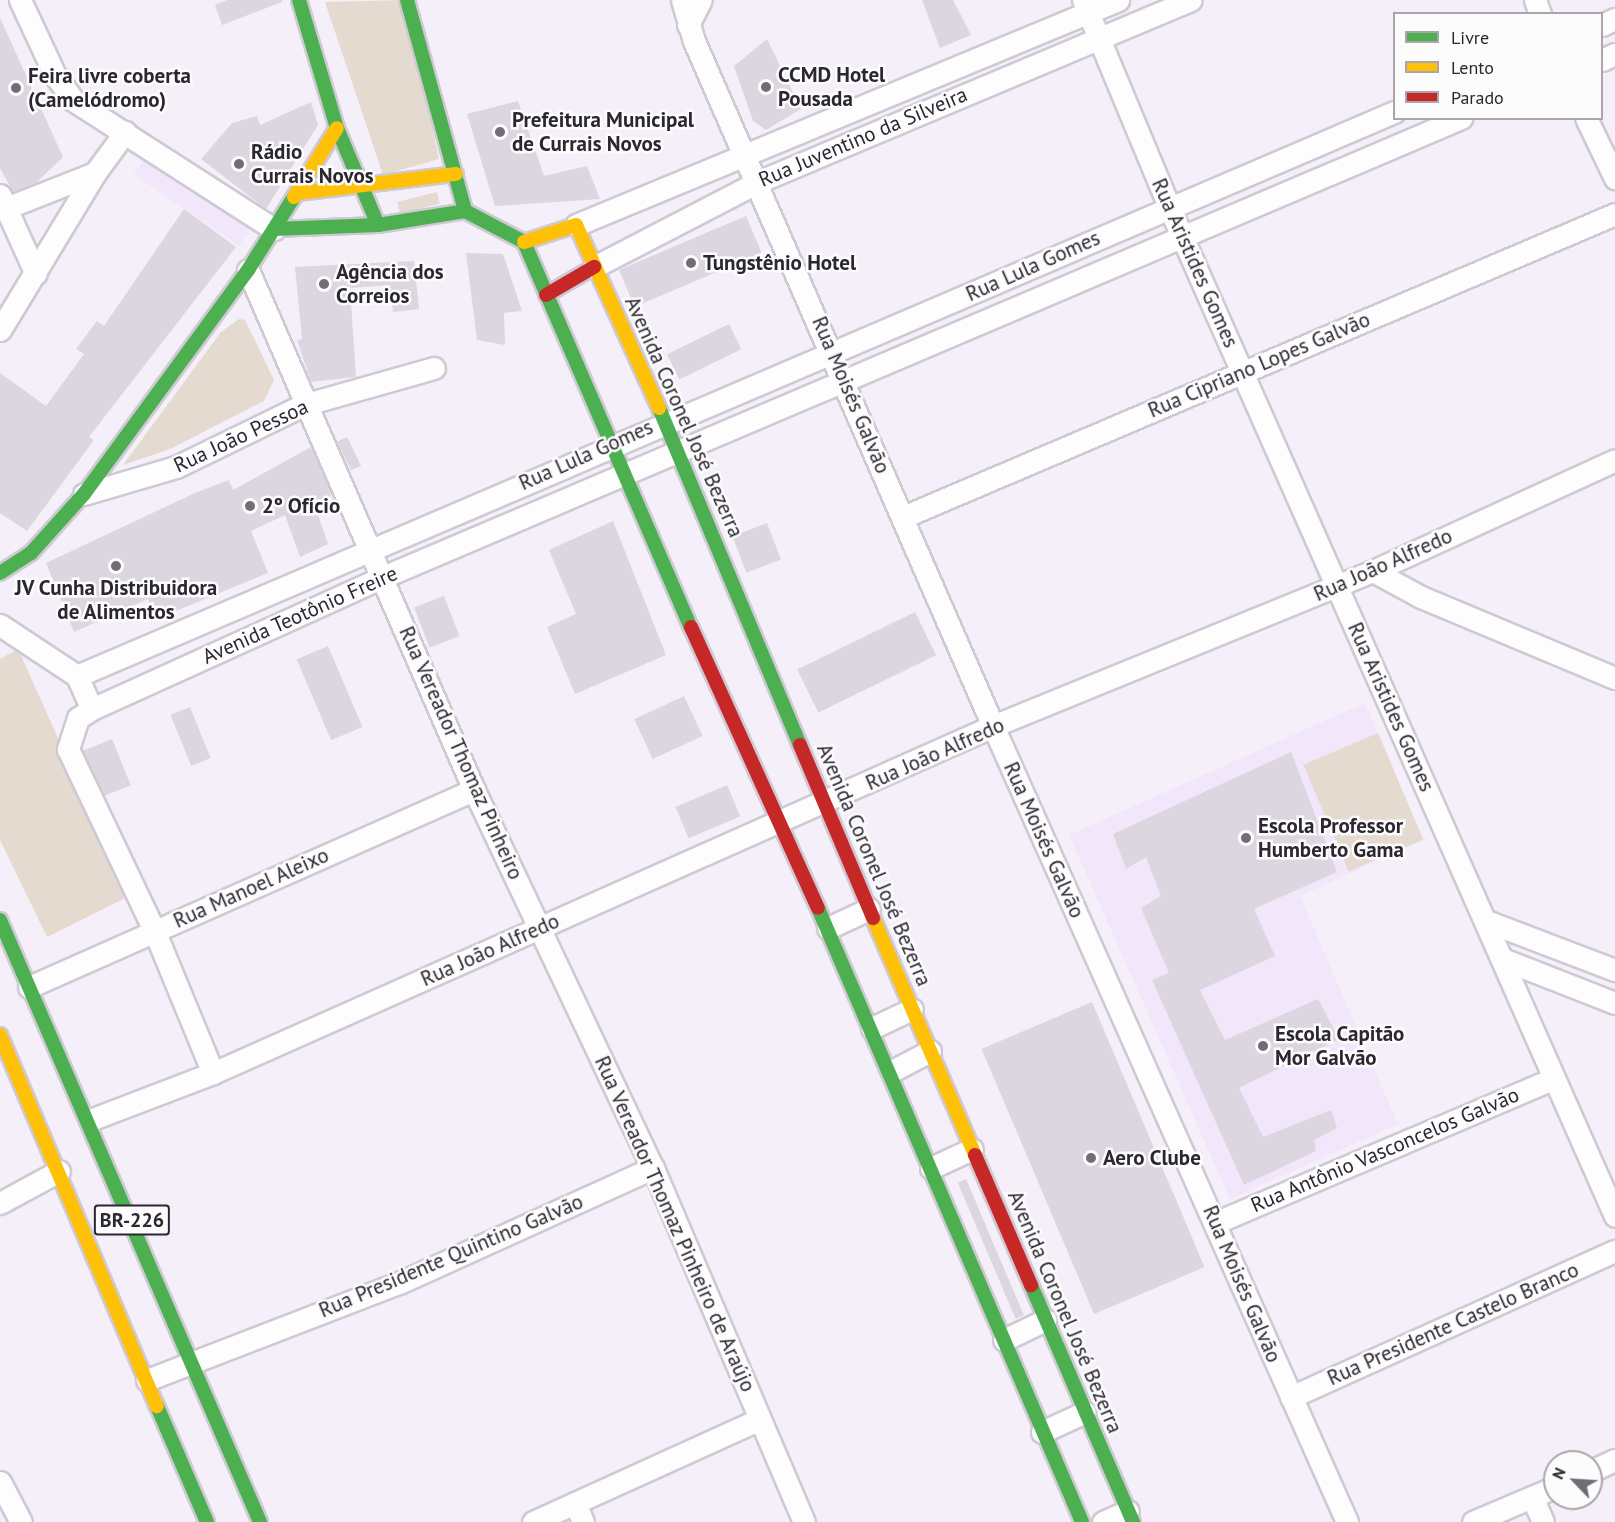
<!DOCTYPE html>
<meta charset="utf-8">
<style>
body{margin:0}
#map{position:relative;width:1615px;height:1522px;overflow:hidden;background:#f4eff9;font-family:"PT Sans",sans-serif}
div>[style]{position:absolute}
.built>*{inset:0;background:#f2e6fb;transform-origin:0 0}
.green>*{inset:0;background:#e5dad0;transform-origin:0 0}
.building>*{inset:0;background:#dbd6e0;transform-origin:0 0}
.roads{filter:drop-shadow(2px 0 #cfc9d4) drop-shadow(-2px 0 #cfc9d4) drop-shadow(0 2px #cfc9d4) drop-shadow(0 -2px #cfc9d4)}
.street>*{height:21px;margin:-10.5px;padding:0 10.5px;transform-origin:10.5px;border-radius:10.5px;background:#fdfdfe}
.fast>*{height:14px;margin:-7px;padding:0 7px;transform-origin:7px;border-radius:7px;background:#4caf50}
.slow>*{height:14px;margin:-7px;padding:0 7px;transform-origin:7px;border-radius:7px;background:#ffc107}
.jam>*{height:14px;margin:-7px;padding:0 7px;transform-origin:7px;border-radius:7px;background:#c62828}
.dots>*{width:16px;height:16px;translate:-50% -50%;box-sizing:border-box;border:3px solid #fcfcfc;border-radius:50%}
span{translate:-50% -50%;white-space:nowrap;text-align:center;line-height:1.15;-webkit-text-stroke:5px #fcfcfc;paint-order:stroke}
.shield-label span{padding:2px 4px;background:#fcfcfc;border:2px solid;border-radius:4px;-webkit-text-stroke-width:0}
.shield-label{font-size:20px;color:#2c2631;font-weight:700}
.poi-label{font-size:21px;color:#2c2631;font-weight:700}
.left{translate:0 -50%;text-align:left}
.street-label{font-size:21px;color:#2c2631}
.legend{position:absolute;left:1393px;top:12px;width:210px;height:108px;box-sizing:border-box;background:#fcfcfc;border:2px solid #a9a6ab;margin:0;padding:8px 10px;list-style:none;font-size:18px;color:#2c2631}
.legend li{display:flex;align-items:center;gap:12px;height:30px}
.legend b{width:30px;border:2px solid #a9a6ab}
.north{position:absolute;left:1543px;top:1450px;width:60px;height:60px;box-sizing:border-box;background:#fcfcfc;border:2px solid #a9a6ab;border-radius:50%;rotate:295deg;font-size:16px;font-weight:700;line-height:24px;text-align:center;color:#2c2631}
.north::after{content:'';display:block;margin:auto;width:21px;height:27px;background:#726c77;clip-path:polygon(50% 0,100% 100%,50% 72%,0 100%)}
</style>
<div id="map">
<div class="built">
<i style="left:145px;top:158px;width:127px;height:20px;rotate:34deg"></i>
<i style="clip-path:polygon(1365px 703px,1423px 840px,1300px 896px,1398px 1124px,1230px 1199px,1069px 835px)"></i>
</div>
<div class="green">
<i style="clip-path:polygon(405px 0,439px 159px,383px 175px,325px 2px)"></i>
<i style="left:437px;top:192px;width:12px;height:41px;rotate:76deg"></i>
<i style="clip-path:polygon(239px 319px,245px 320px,274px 380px,264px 401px,170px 449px,123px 465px,221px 332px)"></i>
<i style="clip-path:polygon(18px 649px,129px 896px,47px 937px,0 840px,0 659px)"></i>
<i style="left:1378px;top:733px;width:116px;height:81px;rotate:67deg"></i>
</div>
<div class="building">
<i style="clip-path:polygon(227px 0,282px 0,282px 2px,222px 25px,215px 5px)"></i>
<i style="clip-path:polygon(922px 0,953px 0,971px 35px,940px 48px)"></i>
<i style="clip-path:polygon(0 18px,63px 157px,36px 183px,13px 192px,0 168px)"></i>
<i style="clip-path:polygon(767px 39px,801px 109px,766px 130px,753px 121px,734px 66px)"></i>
<i style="clip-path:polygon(518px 101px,544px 176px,587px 166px,600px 199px,495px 206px,467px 114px)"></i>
<i style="clip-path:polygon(311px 102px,318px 125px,266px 209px,201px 159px,232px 123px,257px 116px,260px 125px)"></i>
<i style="clip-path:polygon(184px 209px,236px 247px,89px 437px,94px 440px,27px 531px,0 513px,0 373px,46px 406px,84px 354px,76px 349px,97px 321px,104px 326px)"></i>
<i style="left:746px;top:216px;width:40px;height:138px;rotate:67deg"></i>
<i style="clip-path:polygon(466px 253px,503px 254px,522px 311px,504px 313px,505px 345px,477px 340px)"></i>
<i style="clip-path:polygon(414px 261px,419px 309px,393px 312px,390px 285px,350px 288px,356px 377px,311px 382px,297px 340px,302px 339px,295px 267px)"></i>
<i style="left:729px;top:324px;width:28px;height:69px;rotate:64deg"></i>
<i style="left:347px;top:437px;width:32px;height:11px;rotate:64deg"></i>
<i style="clip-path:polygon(311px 447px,332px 495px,314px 503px,328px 544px,300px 557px,285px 515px,251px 531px,268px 573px,156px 619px,148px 599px,74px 632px,46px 563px,195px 493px,229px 480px,233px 490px)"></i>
<i style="clip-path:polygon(613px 521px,666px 655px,575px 694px,547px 627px,576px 614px,549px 550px)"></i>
<i style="left:767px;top:523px;width:39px;height:37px;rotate:69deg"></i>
<i style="left:444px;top:596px;width:43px;height:32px;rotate:69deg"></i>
<i style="left:915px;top:612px;width:48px;height:131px;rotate:64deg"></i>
<i style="left:328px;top:646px;width:88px;height:34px;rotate:67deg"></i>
<i style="left:684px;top:696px;width:44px;height:55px;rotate:65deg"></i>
<i style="left:190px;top:707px;width:55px;height:21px;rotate:68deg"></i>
<i style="left:112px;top:739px;width:50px;height:32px;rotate:68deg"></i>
<i style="clip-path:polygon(1291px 752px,1337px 872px,1254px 909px,1275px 956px,1200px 990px,1225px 1040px,1318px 999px,1339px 1039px,1239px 1088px,1263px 1137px,1331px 1110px,1337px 1128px,1314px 1140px,1316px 1151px,1244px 1185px,1152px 980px,1169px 973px,1141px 908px,1161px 896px,1146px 857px,1126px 869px,1113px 834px)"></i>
<i style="left:727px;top:785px;width:34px;height:56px;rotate:67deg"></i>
<i style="left:1092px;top:1002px;width:288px;height:120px;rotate:67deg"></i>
<i style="left:966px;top:1179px;width:148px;height:9px;rotate:67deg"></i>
</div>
<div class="roads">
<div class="street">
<i style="left:20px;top:0;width:83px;rotate:65deg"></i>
<i style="left:55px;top:75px;width:31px;rotate:54deg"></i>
<i style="left:73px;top:100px;width:239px;rotate:32.7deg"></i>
<i style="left:682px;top:0;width:43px;rotate:73.7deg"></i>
<i style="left:694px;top:41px;width:747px;rotate:66.42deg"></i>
<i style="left:993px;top:726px;width:871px;rotate:66.02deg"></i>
<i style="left:1083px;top:0;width:224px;rotate:67.4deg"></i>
<i style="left:1169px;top:207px;width:1103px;rotate:66.15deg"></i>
<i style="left:1535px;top:0;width:15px;rotate:70deg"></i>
<i style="left:688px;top:25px;width:28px;rotate:-63deg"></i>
<i style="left:1602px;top:25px;width:14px;rotate:-25deg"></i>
<i style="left:1602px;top:60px;width:14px;rotate:-25deg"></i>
<i style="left:1586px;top:118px;width:67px;rotate:64.2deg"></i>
<i style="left:0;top:195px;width:14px;rotate:65deg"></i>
<i style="left:6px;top:208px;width:96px;rotate:-21.5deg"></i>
<i style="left:95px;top:173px;width:51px;rotate:-53.8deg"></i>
<i style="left:6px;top:208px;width:72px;rotate:65.6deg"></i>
<i style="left:576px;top:225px;width:587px;rotate:-22.54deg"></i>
<i style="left:594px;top:267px;width:187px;rotate:-27.4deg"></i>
<i style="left:760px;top:181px;width:467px;rotate:-22.8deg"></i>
<i style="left:248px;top:270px;width:567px;rotate:66.51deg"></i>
<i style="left:474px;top:790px;width:418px;rotate:64.7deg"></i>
<i style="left:653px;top:1168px;width:385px;rotate:66.9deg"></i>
<i style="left:0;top:330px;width:184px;rotate:-58.8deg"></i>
<i style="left:84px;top:494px;width:96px;rotate:-16.4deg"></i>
<i style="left:176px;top:467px;width:141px;rotate:-26deg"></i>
<i style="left:303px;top:405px;width:136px;rotate:-15.8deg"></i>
<i style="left:903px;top:517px;width:774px;rotate:-23.05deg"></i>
<i style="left:1373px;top:571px;width:55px;rotate:28.4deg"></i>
<i style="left:1421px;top:597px;width:210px;rotate:22.7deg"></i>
<i style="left:0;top:625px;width:92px;rotate:33.5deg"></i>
<i style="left:77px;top:676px;width:36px;rotate:66deg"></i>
<i style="left:92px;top:709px;width:320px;rotate:-24.4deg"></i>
<i style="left:383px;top:577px;width:1172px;rotate:-23.06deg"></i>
<i style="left:77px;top:676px;width:1433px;rotate:-23.18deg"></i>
<i style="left:92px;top:709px;width:17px;rotate:147deg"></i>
<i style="left:78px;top:718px;width:33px;rotate:108deg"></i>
<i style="left:68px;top:749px;width:200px;rotate:64.6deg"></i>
<i style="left:154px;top:930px;width:155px;rotate:67.6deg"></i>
<i style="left:1489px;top:922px;width:135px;rotate:20.9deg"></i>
<i style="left:828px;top:928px;width:45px;rotate:-24.9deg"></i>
<i style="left:1505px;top:960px;width:118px;rotate:21.4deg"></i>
<i style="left:29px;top:987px;width:487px;rotate:-23.9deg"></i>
<i style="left:872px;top:1028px;width:44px;rotate:-25.4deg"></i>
<i style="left:892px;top:1071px;width:43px;rotate:-27.8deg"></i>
<i style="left:90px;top:1120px;width:132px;rotate:-20.9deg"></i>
<i style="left:213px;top:1073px;width:854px;rotate:-23.98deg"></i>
<i style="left:993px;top:726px;width:410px;rotate:-22.2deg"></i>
<i style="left:1373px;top:571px;width:266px;rotate:-24.6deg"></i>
<i style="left:931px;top:1168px;width:45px;rotate:-24.9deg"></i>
<i style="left:0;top:1203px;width:67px;rotate:-28.5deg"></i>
<i style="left:1217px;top:1222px;width:365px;rotate:-23.1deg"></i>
<i style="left:1004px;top:1340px;width:46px;rotate:-26deg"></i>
<i style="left:147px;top:1380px;width:270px;rotate:-21.1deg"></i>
<i style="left:399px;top:1283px;width:279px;rotate:-24.4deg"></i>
<i style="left:1291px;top:1397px;width:355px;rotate:-24.3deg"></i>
<i style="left:1042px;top:1432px;width:47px;rotate:-24.9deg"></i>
<i style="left:1591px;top:1471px;width:26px;rotate:-25deg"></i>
<i style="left:0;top:1482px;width:45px;rotate:62.3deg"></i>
<i style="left:1532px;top:1497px;width:27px;rotate:66deg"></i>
<i style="left:575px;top:1503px;width:21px;rotate:67deg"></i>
<i style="left:533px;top:1522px;width:249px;rotate:-24.4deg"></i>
<i style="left:1103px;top:1522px;width:27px;rotate:-24deg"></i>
<i style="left:1473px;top:1522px;width:89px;rotate:-23.1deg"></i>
</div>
<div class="fast">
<i style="left:299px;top:0;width:134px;rotate:73.5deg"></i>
<i style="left:337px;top:128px;width:105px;rotate:67.1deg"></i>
<i style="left:407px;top:0;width:219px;rotate:74.6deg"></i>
<i style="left:465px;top:211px;width:67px;rotate:27.7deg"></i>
<i style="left:274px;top:229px;width:104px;rotate:-2.2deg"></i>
<i style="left:378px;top:225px;width:88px;rotate:-9.1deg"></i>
<i style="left:524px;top:242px;width:420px;rotate:66.6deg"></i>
<i style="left:659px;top:408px;width:365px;rotate:67.3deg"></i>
<i style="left:0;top:573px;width:37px;rotate:-33deg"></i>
<i style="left:31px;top:553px;width:79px;rotate:-48.1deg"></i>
<i style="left:84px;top:494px;width:278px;rotate:-53.8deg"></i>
<i style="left:248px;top:270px;width:86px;rotate:-57.8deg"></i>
<i style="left:818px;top:908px;width:668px;rotate:66.73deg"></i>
<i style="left:0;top:920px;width:656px;rotate:66.64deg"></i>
<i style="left:1031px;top:1285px;width:258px;rotate:66.7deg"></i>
<i style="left:157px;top:1406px;width:126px;rotate:66.7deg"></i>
</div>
<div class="slow">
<i style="left:298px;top:193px;width:159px;rotate:-6.9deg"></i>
<i style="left:294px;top:197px;width:81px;rotate:-58.1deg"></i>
<i style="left:524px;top:242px;width:55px;rotate:-18.1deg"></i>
<i style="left:576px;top:225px;width:201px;rotate:65.6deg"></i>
<i style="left:873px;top:918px;width:258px;rotate:66.7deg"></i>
<i style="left:0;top:1035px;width:403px;rotate:67.1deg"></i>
</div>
<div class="jam">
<i style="left:546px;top:295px;width:56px;rotate:-30.3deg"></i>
<i style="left:691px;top:627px;width:308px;rotate:65.7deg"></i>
<i style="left:800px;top:745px;width:188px;rotate:67.1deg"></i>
<i style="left:975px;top:1155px;width:142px;rotate:66.7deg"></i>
</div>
</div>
<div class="dots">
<i style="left:766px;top:87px;background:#726c77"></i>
<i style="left:16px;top:88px;background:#726c77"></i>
<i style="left:500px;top:132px;background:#726c77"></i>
<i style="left:239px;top:164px;background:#726c77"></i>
<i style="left:691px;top:263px;background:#726c77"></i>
<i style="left:324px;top:284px;background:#726c77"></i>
<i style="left:250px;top:506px;background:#726c77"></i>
<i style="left:116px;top:566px;background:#726c77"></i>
<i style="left:1246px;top:838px;background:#726c77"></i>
<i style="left:1263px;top:1046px;background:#726c77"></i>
<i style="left:1091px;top:1158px;background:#726c77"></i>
</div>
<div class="shield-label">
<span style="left:132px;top:1220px">BR-226</span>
</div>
<div class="poi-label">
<span class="left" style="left:778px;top:87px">CCMD Hotel<br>Pousada</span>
<span class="left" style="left:28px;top:88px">Feira livre coberta<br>(Camelódromo)</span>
<span class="left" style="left:512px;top:132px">Prefeitura Municipal<br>de Currais Novos</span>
<span class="left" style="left:251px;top:164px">Rádio<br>Currais Novos</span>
<span class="left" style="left:703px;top:263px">Tungstênio Hotel</span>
<span class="left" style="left:336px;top:284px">Agência dos<br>Correios</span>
<span class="left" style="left:262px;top:506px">2º Ofício</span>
<span style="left:116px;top:600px">JV Cunha Distribuidora<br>de Alimentos</span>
<span class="left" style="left:1258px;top:838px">Escola Professor<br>Humberto Gama</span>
<span class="left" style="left:1275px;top:1046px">Escola Capitão<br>Mor Galvão</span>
<span class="left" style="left:1103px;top:1158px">Aero Clube</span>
</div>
<div class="street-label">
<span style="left:863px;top:137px;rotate:-23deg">Rua Juventino da Silveira</span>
<span style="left:1195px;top:263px;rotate:66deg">Rua Aristides Gomes</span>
<span style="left:1033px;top:266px;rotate:-24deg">Rua Lula Gomes</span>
<span style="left:1259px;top:365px;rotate:-23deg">Rua Cipriano Lopes Galvão</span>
<span style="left:851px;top:395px;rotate:67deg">Rua Moisés Galvão</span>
<span style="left:684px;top:417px;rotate:66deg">Avenida Coronel José Bezerra</span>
<span style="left:241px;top:436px;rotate:-25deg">Rua João Pessoa</span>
<span style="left:586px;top:455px;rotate:-24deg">Rua Lula Gomes</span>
<span style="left:1383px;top:565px;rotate:-24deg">Rua João Alfredo</span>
<span style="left:300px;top:615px;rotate:-24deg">Avenida Teotônio Freire</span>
<span style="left:1391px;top:707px;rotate:66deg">Rua Aristides Gomes</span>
<span style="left:461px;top:753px;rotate:66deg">Rua Vereador Thomaz Pinheiro</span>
<span style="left:935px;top:754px;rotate:-24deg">Rua João Alfredo</span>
<span style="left:1044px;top:840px;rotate:66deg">Rua Moisés Galvão</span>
<span style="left:874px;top:865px;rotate:67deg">Avenida Coronel José Bezerra</span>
<span style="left:251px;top:888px;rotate:-24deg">Rua Manoel Aleixo</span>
<span style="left:490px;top:950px;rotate:-24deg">Rua João Alfredo</span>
<span style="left:1385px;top:1150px;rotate:-23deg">Rua Antônio Vasconcelos Galvão</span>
<span style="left:675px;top:1224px;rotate:66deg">Rua Vereador Thomaz Pinheiro de Araújo</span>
<span style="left:451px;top:1256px;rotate:-23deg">Rua Presidente Quintino Galvão</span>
<span style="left:1242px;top:1284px;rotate:67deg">Rua Moisés Galvão</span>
<span style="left:1065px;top:1312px;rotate:67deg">Avenida Coronel José Bezerra</span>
<span style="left:1453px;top:1324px;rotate:-24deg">Rua Presidente Castelo Branco</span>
</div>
<ul class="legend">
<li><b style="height:8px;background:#4caf50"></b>Livre</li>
<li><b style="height:8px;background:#ffc107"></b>Lento</li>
<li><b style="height:8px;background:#c62828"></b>Parado</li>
</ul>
<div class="north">N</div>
</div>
